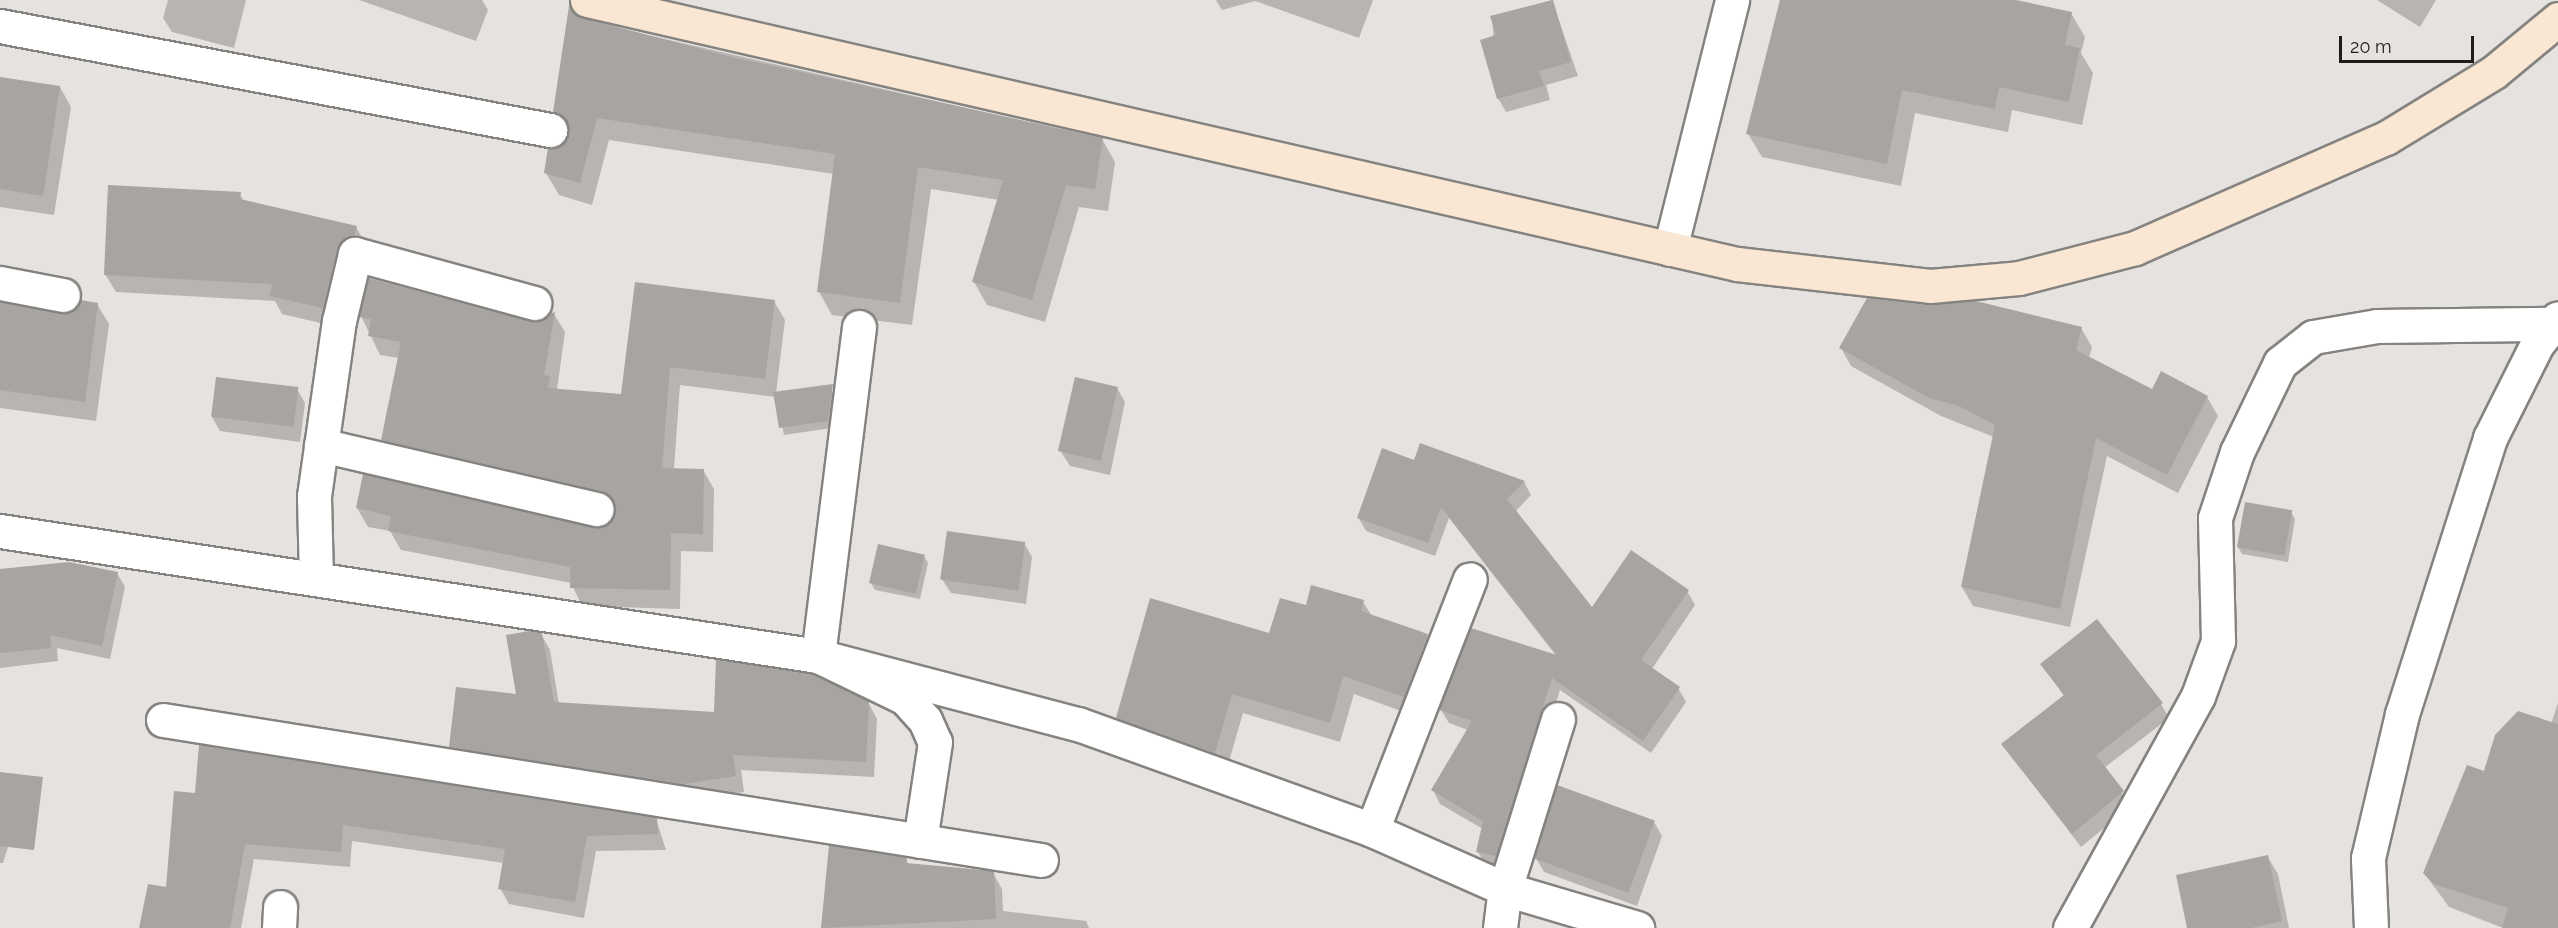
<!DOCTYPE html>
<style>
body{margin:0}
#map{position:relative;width:2558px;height:928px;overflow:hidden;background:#e6e2df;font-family:Raleway,sans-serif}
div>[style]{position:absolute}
.shadow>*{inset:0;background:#0003}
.building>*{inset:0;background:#a7a4a1;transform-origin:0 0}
.roads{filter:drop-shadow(2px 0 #858380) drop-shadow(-2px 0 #858380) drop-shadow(0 2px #858380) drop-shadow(0 -2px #858380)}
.minor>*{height:33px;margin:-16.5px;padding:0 16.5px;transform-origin:16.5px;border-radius:16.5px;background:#fff}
.secondary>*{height:33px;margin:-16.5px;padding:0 16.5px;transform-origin:16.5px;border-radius:16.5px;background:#f9e7d3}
span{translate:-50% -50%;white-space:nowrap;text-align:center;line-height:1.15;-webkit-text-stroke:5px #e6e2df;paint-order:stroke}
.scale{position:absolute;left:2339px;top:36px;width:135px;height:27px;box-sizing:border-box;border:3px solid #1e1d1c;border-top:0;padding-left:8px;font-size:18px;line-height:21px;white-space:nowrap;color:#1e1d1c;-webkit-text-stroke:4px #e6e2df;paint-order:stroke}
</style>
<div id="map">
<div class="shadow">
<i style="clip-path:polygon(168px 0,246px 0,234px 48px,172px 32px,163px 18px)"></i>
<i style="clip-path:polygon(359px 0,482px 0,488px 10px,476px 41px)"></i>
<i style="clip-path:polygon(1216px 0,1373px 0,1359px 38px,1255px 1px,1222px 10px)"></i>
<i style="clip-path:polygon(1552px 0,1578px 76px,1546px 85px,1550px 100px,1506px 112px,1498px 98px,1492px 17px)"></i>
<i style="clip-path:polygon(1780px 0,2009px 0,2071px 13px,2085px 37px,2081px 53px,2093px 73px,2082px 125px,2012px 110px,2008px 132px,1915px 113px,1901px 186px,1762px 157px,1748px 134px)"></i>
<i style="clip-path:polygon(2377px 0,2436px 0,2420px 27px)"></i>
<i style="clip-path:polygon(582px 20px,1102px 139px,1115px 162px,1108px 211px,1079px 207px,1045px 322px,987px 305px,974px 282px,999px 200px,931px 189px,912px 325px,832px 315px,819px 292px,834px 174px,609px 140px,592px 205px,559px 195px,546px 173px,568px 134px,555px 111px)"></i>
<i style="clip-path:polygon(0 78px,60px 87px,71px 107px,54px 215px,0 207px)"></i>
<i style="clip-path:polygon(240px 194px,244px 202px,356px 227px,366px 245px,333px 326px,282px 314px,275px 301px,116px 292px,105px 274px)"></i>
<i style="clip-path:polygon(774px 301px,785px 320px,776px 393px,832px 386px,832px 428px,784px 435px,776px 397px,680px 385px,674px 469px,703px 470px,714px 489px,713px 552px,681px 551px,680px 609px,582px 606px,571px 583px,401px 550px,390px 531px,368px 527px,357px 508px,593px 529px,611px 523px,616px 511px,394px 458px,383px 439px,399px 358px,380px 355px,361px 316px,529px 323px,554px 314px,565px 332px,557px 390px,623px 395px)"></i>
<i style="clip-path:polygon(0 304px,59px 315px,97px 304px,109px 324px,96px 421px,0 408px)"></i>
<i style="clip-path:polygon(2081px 328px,2092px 347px,2089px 358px,2153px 391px,2162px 373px,2207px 397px,2218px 416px,2178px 493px,2107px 456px,2070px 627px,1973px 606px,1962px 587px,1994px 437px,1941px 416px,1851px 366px,1841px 348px)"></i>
<i style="clip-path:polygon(1117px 388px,1125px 402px,1110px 475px,1070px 466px,1061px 452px)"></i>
<i style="clip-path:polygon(297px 389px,305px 403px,300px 442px,220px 431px,212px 417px)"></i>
<i style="clip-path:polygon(1415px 462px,1524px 482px,1531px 495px,1515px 512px,1592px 610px,1687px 591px,1695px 605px,1652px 669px,1678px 688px,1686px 702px,1651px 753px,1560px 690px,1503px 869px,1486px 866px,1478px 852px,1483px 829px,1440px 804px,1433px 790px,1468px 730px,1449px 723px,1441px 710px,1557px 657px,1449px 518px,1435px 556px,1366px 531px,1358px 517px)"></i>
<i style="clip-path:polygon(2291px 512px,2295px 519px,2288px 562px,2242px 554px,2238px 547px)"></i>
<i style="clip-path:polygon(1024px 543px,1032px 557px,1026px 604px,951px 593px,942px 579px)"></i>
<i style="clip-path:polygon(924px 556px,928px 563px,920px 599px,875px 590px,871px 583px)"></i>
<i style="clip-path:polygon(0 570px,117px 573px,125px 587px,110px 659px,57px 648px,58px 661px,0 668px)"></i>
<i style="clip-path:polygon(1363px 602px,1372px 616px,1427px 635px,1439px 655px,1415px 716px,1354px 694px,1340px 742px,1243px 713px,1226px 772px,1129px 737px,1117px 717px,1270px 635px,1307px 607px)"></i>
<i style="clip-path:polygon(541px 634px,550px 650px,559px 704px,715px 714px,868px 702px,877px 719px,874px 777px,741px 770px,744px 792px,693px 799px,460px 762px,451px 746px,518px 696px)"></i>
<i style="clip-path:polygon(2042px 664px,2161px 704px,2169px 718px,2104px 768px,2131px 806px,2081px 847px,2003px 745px,2064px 696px)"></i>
<i style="clip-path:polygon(2558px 703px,2558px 928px,2503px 928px,2449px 907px,2424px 873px,2485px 773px,2551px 724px)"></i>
<i style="clip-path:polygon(0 773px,25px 793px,3px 863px,0 863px)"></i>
<i style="clip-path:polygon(175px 793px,656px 819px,666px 850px,596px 851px,584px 918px,509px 904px,500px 888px,504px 863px,352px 841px,350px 867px,254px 859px,241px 928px,141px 928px,168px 889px)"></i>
<i style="clip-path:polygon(1654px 822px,1662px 836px,1637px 906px,1544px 872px,1536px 858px)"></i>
<i style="clip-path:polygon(831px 847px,906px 859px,909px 865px,993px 873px,1002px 889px,1003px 911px,1086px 921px,1089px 928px,822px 928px)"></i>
<i style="clip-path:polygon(2267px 856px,2278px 874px,2289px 928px,2188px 928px)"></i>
</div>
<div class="building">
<i style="clip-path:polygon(1553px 0,1571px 62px,1539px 71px,1544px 86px,1497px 99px,1480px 40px,1496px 35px,1490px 16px)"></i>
<i style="clip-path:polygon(1780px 0,2016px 0,2072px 12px,2065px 45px,2080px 48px,2069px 102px,1999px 87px,1995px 109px,1902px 90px,1887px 164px,1746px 134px)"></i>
<i style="clip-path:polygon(569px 6px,583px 18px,732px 57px,1103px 138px,1095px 189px,1066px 185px,1032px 300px,972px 282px,1003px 180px,918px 167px,900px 303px,817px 292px,835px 154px,597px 118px,580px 183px,544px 173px,548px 148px,564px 143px,568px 133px,563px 116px,553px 112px)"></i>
<i style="clip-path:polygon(0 77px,60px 86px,43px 196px,0 189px)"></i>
<i style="clip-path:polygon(108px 185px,241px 192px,240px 199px,357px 226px,354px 236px,337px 249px,323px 308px,270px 296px,272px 284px,104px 275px)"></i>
<i style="clip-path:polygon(369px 278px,529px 321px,555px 312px,544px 375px,550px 376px,548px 388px,621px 394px,635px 282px,775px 300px,765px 379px,670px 367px,662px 468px,704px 469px,703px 534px,671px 533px,670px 590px,570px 588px,570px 567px,388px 531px,391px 516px,356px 508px,363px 474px,593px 527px,610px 522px,615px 513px,610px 496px,601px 491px,381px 440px,401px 342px,368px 336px,371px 319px,359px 317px)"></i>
<i style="clip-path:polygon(1867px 298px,1928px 305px,1976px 301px,2082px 327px,2076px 350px,2152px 389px,2161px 371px,2208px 396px,2167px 475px,2096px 438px,2060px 609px,1961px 587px,1995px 425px,1959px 406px,1929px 398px,1839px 348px)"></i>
<i style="clip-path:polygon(81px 300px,98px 303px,85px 402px,0 390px,0 302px,60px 313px,70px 312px)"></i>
<i style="left:216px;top:377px;width:83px;height:40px;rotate:7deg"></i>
<i style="left:1075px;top:377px;width:44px;height:76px;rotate:13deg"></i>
<i style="clip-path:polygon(833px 384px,828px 421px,779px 428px,773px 392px)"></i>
<i style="clip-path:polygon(1420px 443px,1525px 481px,1507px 499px,1592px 607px,1631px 550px,1689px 590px,1641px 660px,1680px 687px,1643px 741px,1552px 678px,1496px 856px,1476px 852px,1483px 821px,1431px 790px,1472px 721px,1439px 710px,1471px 628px,1557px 655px,1441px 507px,1428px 543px,1357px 518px,1382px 448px,1414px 460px)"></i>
<i style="left:2245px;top:502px;width:48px;height:46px;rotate:10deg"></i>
<i style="left:947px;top:531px;width:79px;height:49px;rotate:8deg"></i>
<i style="left:878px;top:544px;width:48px;height:40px;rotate:13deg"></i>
<i style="clip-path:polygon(69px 562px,118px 572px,102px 646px,50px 635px,51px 648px,0 653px,0 569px)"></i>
<i style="clip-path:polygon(1311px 585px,1364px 600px,1361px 611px,1428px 634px,1404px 697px,1343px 676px,1330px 723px,1232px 694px,1215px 753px,1116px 718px,1150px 598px,1269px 633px,1280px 598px,1306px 605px)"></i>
<i style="clip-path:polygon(2097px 619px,2163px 703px,2096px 755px,2124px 791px,2072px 834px,2001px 744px,2064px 695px,2040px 664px)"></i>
<i style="clip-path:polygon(529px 631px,542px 633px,554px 702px,714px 712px,716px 659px,812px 674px,869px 701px,866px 762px,733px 755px,736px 776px,683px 784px,449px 747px,456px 687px,516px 694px,506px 635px)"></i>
<i style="clip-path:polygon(2518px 711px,2558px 724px,2558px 928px,2502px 928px,2508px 908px,2434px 884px,2423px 873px,2467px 765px,2484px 771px,2495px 735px)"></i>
<i style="clip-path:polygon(199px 745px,657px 818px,658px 834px,587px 836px,575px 902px,498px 889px,505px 849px,343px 825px,341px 852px,245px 844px,230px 928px,139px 928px,148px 884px,166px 887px,174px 791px,195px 793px)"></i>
<i style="clip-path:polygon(0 772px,43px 777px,34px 850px,0 846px)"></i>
<i style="left:1557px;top:785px;width:104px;height:77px;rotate:20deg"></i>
<i style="clip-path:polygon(829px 845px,907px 858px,906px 863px,994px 871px,996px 919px,821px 928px)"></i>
<i style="clip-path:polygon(2268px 855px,2282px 921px,2251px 928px,2187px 928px,2176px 875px)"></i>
</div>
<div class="roads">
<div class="minor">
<i style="left:0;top:26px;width:560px;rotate:10.71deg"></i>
<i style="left:1670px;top:249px;width:257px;rotate:-76deg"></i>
<i style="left:0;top:283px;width:64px;rotate:10.8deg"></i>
<i style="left:859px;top:327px;width:332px;rotate:97.1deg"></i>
<i style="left:818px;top:656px;width:97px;rotate:25.8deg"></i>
<i style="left:905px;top:698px;width:30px;rotate:48deg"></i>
<i style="left:925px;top:720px;width:24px;rotate:66deg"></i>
<i style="left:935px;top:742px;width:100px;rotate:98.6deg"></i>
<i style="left:321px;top:445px;width:283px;rotate:13.1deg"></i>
<i style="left:0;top:531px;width:827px;rotate:8.69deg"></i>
<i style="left:818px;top:656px;width:269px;rotate:14.7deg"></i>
<i style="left:1078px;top:724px;width:313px;rotate:19.8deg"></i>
<i style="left:1372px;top:830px;width:145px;rotate:23.9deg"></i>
<i style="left:1505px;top:889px;width:138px;rotate:16.5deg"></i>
<i style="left:316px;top:579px;width:83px;rotate:-91.4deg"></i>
<i style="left:314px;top:496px;width:177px;rotate:-81.9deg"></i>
<i style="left:339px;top:321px;width:69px;rotate:-76.6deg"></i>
<i style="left:355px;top:254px;width:186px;rotate:15.3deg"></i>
<i style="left:163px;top:720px;width:889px;rotate:9.06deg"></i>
<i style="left:1372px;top:830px;width:269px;rotate:-68.7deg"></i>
<i style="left:279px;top:928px;width:21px;rotate:-87deg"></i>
<i style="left:1500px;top:928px;width:39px;rotate:-83deg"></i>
<i style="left:1505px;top:889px;width:178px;rotate:-72.7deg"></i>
<i style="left:2070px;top:928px;width:265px;rotate:-61.1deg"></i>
<i style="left:2198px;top:696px;width:59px;rotate:-70deg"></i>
<i style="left:2218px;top:641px;width:123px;rotate:-91.4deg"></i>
<i style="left:2215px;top:518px;width:70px;rotate:-71.6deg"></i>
<i style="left:2237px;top:452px;width:99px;rotate:-64.2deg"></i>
<i style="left:2280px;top:363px;width:42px;rotate:-38.2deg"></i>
<i style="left:2313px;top:337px;width:65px;rotate:-9.8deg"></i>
<i style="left:2377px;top:326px;width:176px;rotate:-0.7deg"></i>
<i style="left:2371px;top:928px;width:70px;rotate:-92.5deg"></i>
<i style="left:2368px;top:858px;width:148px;rotate:-76.7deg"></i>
<i style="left:2402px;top:714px;width:290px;rotate:-72.3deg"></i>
<i style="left:2490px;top:438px;width:105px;rotate:-63.4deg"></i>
<i style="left:2537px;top:344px;width:33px;rotate:-51deg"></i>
</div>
<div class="secondary">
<i style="left:587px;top:0;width:1180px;rotate:12.93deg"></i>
<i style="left:1737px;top:264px;width:194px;rotate:6.5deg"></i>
<i style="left:1930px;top:286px;width:89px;rotate:-5.1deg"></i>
<i style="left:2019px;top:278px;width:120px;rotate:-14.5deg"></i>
<i style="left:2135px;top:248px;width:274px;rotate:-23.7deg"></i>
<i style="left:2386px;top:138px;width:127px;rotate:-31.4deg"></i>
<i style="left:2494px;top:72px;width:83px;rotate:-39.6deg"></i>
</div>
</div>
<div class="scale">20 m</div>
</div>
